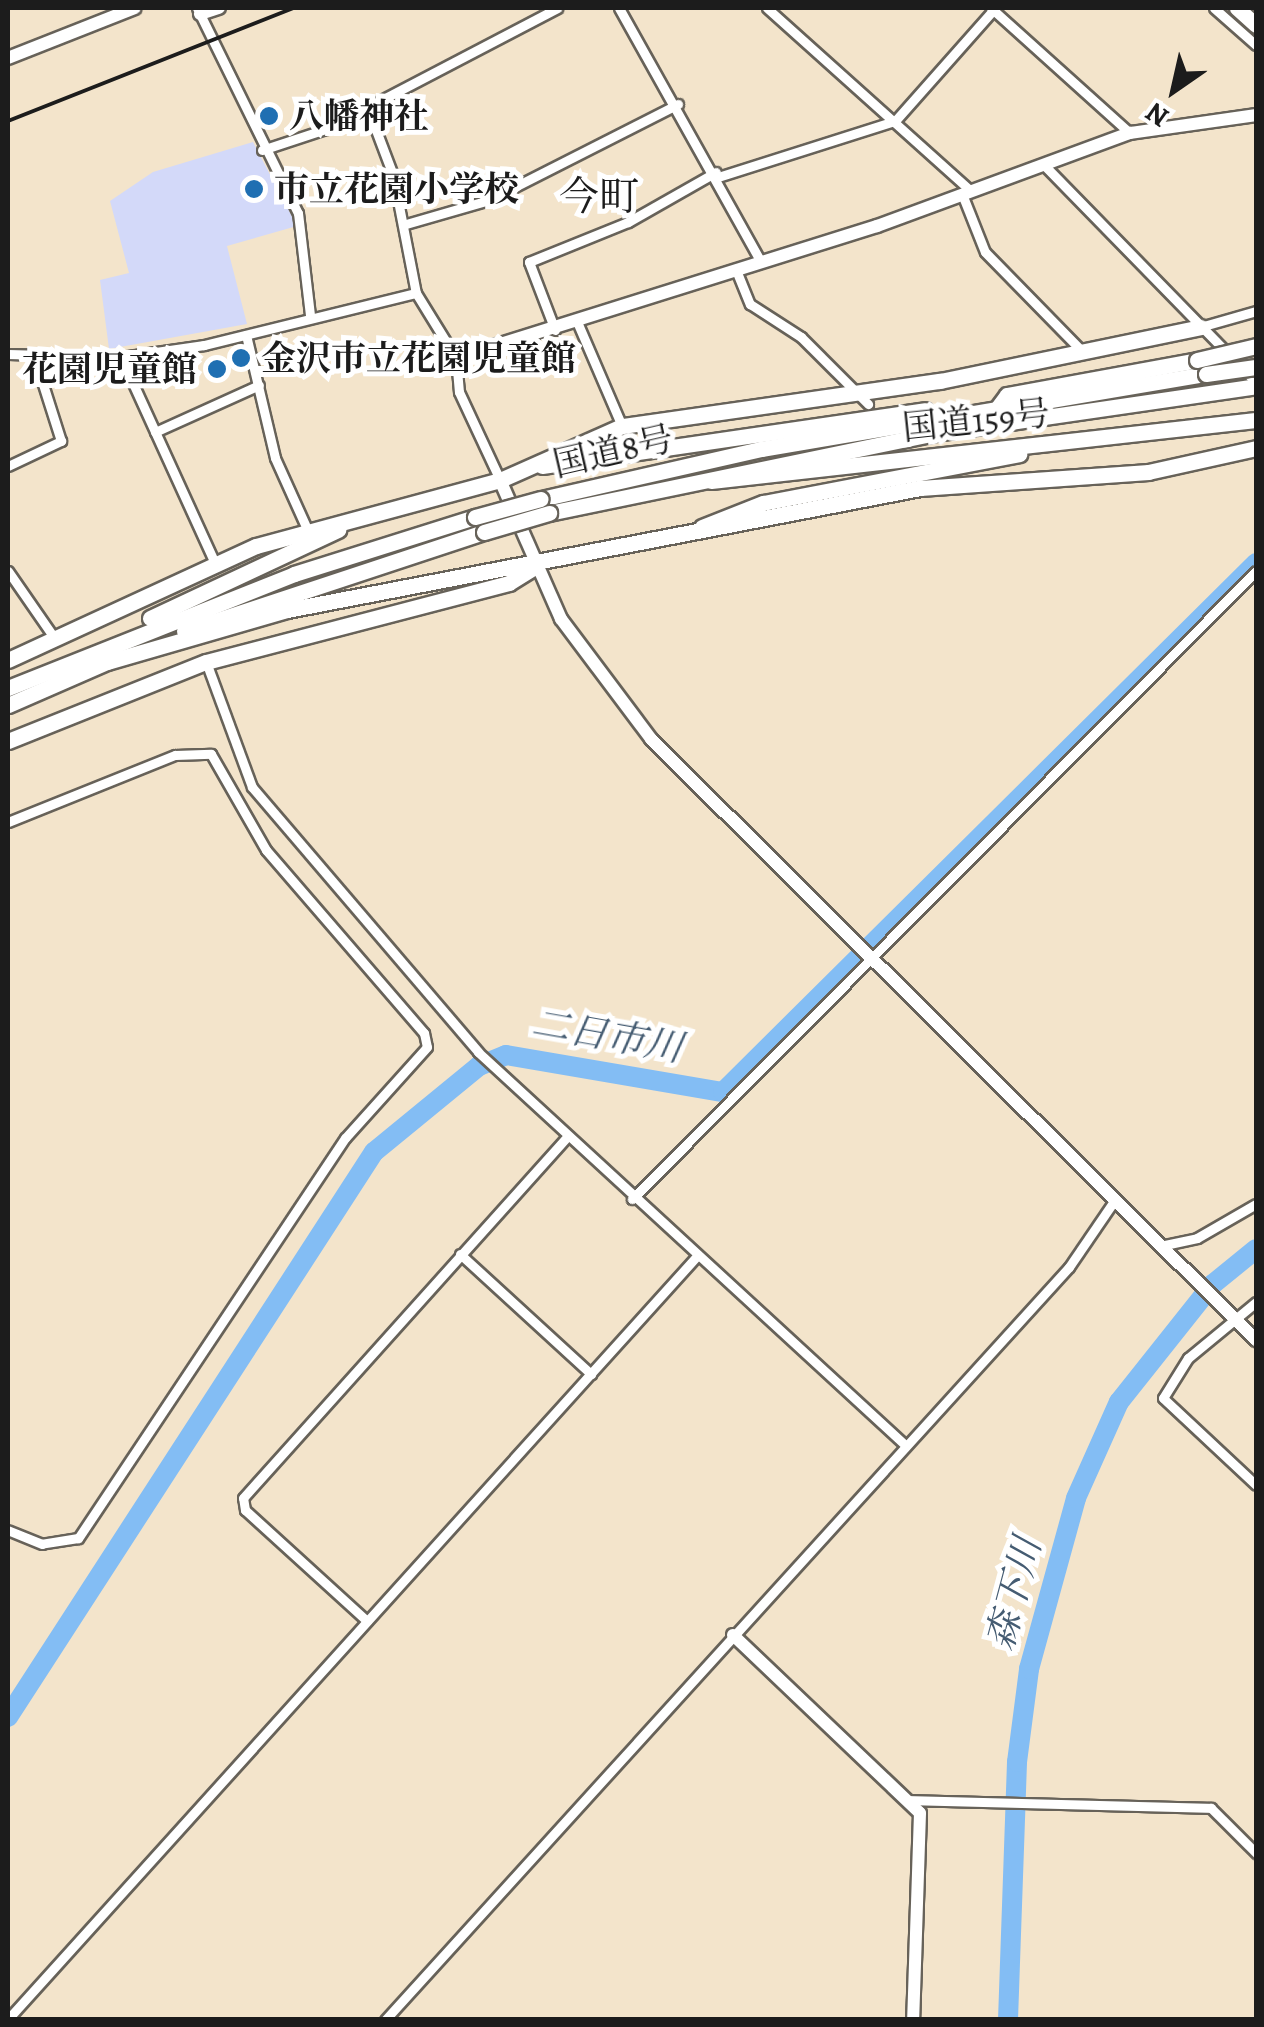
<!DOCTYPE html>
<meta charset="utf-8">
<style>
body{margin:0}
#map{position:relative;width:1264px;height:2027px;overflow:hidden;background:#f3e4cb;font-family:Alegreya,"Noto Serif JP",serif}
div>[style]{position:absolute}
.built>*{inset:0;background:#d3d9f9}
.river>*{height:20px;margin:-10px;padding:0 10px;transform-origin:10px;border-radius:10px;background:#83bdf4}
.roads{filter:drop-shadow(2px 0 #676259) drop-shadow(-2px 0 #676259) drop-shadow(0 2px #676259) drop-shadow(0 -2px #676259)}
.street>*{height:9px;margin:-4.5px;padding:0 4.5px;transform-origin:4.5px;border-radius:4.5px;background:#fff}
.secondary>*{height:12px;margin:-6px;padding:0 6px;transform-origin:6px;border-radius:6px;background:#fff}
.highway>*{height:15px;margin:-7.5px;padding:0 7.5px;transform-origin:7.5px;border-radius:7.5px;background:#fff}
.rail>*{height:4px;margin:-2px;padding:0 2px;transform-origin:2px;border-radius:2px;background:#1c1c1c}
.bridges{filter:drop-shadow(2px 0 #676259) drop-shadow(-2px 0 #676259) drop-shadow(0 2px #676259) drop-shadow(0 -2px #676259)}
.highway-bridge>*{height:15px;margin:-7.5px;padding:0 7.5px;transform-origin:7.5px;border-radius:7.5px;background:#fff}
.dots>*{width:28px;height:28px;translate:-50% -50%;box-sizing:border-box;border:5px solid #fff;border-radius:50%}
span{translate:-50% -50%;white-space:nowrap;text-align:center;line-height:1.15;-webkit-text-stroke:10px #fff;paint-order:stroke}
.poi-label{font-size:35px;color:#1c1c1c;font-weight:700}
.left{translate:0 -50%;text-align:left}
.right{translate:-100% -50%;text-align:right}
.street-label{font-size:35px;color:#1c1c1c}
.water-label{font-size:38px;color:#455c72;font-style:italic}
.quarter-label{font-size:40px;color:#1c1c1c}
.frame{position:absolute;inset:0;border:10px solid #1c1c1c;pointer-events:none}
.north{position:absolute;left:1124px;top:40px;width:100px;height:100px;-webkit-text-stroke:8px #fff;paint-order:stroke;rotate:214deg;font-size:28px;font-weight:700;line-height:40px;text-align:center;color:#1c1c1c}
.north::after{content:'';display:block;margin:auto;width:35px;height:45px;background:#1c1c1c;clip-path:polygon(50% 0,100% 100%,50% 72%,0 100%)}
</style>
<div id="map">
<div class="built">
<i style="clip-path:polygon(253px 142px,297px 226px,227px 246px,247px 324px,109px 349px,100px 280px,129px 273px,110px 201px,153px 172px)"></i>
</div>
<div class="river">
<i style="left:8px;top:1717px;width:673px;rotate:-57.07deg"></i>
<i style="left:374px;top:1152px;width:136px;rotate:-39.3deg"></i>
<i style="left:479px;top:1066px;width:29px;rotate:-22deg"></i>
<i style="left:506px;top:1055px;width:220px;rotate:9.7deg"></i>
<i style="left:723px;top:1092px;width:751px;rotate:-44.78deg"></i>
<i style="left:1008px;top:2020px;width:258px;rotate:-88deg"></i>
<i style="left:1017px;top:1762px;width:94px;rotate:-82.6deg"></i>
<i style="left:1029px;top:1669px;width:177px;rotate:-74.6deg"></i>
<i style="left:1076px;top:1498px;width:105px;rotate:-65.9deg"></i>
<i style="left:1119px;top:1402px;width:151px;rotate:-51.5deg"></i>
<i style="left:1213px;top:1284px;width:55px;rotate:-39.1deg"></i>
</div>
<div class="roads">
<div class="street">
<i style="left:197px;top:8px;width:229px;rotate:63.8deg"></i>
<i style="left:298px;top:213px;width:103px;rotate:83.3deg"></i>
<i style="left:619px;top:8px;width:287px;rotate:60.8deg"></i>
<i style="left:767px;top:8px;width:274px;rotate:41.9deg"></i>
<i style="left:991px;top:8px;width:187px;rotate:42deg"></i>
<i style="left:1214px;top:8px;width:56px;rotate:41.4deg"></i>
<i style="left:368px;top:109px;width:71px;rotate:69.3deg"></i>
<i style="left:393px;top:175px;width:120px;rotate:79deg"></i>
<i style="left:416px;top:293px;width:76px;rotate:58.4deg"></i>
<i style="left:456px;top:358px;width:34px;rotate:85deg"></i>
<i style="left:459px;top:392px;width:97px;rotate:65deg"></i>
<i style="left:262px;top:150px;width:67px;rotate:-18.2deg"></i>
<i style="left:326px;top:129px;width:261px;rotate:-27.6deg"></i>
<i style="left:1043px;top:164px;width:305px;rotate:45.7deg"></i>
<i style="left:718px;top:177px;width:186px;rotate:-17.6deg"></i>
<i style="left:895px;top:121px;width:151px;rotate:-48.5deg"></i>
<i style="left:962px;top:194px;width:62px;rotate:68.4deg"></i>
<i style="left:985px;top:252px;width:139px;rotate:45.6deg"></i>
<i style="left:406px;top:224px;width:86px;rotate:-16.1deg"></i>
<i style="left:489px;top:200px;width:212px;rotate:-26.9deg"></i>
<i style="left:736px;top:270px;width:37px;rotate:68deg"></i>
<i style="left:750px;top:304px;width:61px;rotate:32.9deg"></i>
<i style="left:801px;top:337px;width:95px;rotate:45deg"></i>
<i style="left:578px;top:324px;width:111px;rotate:66.7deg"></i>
<i style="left:1200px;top:327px;width:58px;rotate:-15.9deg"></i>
<i style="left:555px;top:330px;width:73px;rotate:-110.9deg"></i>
<i style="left:529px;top:262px;width:107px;rotate:-22deg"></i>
<i style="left:628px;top:222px;width:101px;rotate:-29.6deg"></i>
<i style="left:246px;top:335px;width:126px;rotate:76.7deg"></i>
<i style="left:275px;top:458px;width:78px;rotate:65.7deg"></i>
<i style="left:8px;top:354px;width:113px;rotate:1.5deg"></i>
<i style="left:121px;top:357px;width:84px;rotate:-8.2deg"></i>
<i style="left:204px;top:345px;width:218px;rotate:-13.8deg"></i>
<i style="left:121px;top:357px;width:226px;rotate:65.5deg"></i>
<i style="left:155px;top:432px;width:114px;rotate:-24.3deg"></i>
<i style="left:8px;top:466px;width:59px;rotate:-25.3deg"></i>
<i style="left:61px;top:441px;width:89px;rotate:-107.6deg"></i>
<i style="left:8px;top:571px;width:83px;rotate:55.3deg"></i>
<i style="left:206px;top:662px;width:133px;rotate:69.8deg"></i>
<i style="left:252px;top:787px;width:348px;rotate:49.5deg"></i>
<i style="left:478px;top:1052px;width:579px;rotate:42.62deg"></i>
<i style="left:8px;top:822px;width:180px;rotate:-21.9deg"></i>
<i style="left:175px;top:755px;width:36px;rotate:-2deg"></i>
<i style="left:211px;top:754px;width:111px;rotate:60.2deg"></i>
<i style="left:266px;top:850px;width:242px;rotate:49.2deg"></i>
<i style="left:424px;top:1033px;width:14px;rotate:78deg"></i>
<i style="left:427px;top:1047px;width:122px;rotate:132deg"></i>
<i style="left:345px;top:1138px;width:481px;rotate:123.7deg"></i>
<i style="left:78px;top:1538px;width:36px;rotate:171deg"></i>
<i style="left:42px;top:1544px;width:37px;rotate:-158deg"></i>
<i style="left:632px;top:1199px;width:885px;rotate:-45.18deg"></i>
<i style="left:1160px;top:1246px;width:38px;rotate:-12deg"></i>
<i style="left:1197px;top:1238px;width:68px;rotate:-30deg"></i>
<i style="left:460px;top:1254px;width:178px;rotate:42.5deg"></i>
<i style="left:1256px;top:1302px;width:88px;rotate:140.5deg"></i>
<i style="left:1188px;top:1358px;width:47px;rotate:122deg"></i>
<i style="left:1163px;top:1398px;width:127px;rotate:43.1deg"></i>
<i style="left:367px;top:1621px;width:165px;rotate:-137.7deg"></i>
<i style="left:245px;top:1510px;width:12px;rotate:-99deg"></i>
<i style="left:243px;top:1498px;width:484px;rotate:-48.1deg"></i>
<i style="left:910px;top:1800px;width:301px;rotate:1.5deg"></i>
<i style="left:1211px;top:1808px;width:64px;rotate:45deg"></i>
<i style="left:8px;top:2019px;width:1027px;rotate:-47.92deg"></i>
<i style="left:385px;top:2020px;width:1017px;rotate:-47.75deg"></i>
<i style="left:1069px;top:1267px;width:80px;rotate:-55.7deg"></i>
</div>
<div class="secondary">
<i style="left:200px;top:14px;width:20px;rotate:-18deg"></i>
<i style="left:8px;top:58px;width:136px;rotate:-21.5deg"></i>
<i style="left:456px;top:358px;width:441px;rotate:-17.4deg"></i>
<i style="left:877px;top:226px;width:270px;rotate:-20.2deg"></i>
<i style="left:1130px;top:133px;width:127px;rotate:-8.1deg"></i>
<i style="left:500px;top:480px;width:152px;rotate:66.3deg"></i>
<i style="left:561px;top:619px;width:150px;rotate:53.1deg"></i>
<i style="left:651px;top:739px;width:853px;rotate:44.81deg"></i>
<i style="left:733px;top:1635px;width:258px;rotate:43.6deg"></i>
<i style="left:920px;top:1813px;width:207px;rotate:91.9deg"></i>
</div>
<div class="highway">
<i style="left:1237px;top:8px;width:25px;rotate:42deg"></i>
<i style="left:998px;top:407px;width:15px;rotate:-53deg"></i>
<i style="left:1007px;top:395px;width:193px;rotate:-10.4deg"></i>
<i style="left:542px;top:466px;width:387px;rotate:-8.3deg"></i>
<i style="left:711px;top:481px;width:548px;rotate:-6.39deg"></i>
<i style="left:541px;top:499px;width:226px;rotate:-12.8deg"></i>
<i style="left:761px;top:449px;width:451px;rotate:-9.6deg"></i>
<i style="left:549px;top:513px;width:394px;rotate:-11.7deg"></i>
<i style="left:935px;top:433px;width:324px;rotate:-8.3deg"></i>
<i style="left:702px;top:527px;width:66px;rotate:-21.5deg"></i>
<i style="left:763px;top:503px;width:261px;rotate:-10.8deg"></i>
<i style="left:150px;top:618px;width:208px;rotate:-25.1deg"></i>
<i style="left:184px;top:631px;width:316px;rotate:-18.3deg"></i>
<i style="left:8px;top:660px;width:273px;rotate:-24.7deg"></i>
<i style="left:256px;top:546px;width:253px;rotate:-15.1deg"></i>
<i style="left:500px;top:480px;width:133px;rotate:-23.9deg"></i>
<i style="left:622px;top:426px;width:321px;rotate:-8.1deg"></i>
<i style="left:940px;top:381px;width:266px;rotate:-11.7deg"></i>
<i style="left:107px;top:662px;width:187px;rotate:-16.1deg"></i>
<i style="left:287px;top:610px;width:645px;rotate:-10.91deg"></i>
<i style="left:920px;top:488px;width:229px;rotate:-4deg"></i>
<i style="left:1148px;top:472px;width:111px;rotate:-12.5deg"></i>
<i style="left:8px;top:688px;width:308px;rotate:-21.7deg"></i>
<i style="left:294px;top:574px;width:190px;rotate:-17.5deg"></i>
<i style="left:8px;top:705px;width:118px;rotate:-23.5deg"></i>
<i style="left:8px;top:741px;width:213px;rotate:-21.8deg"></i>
<i style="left:206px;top:662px;width:313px;rotate:-14.6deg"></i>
<i style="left:509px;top:583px;width:28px;rotate:-32deg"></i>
</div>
</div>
<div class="rail">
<i style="left:8px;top:121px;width:307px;rotate:-21.6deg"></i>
</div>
<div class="bridges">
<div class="highway-bridge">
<i style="left:1197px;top:360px;width:61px;rotate:-13.3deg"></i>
<i style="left:1206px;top:374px;width:50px;rotate:-8deg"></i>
<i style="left:475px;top:517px;width:68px;rotate:-15.3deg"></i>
<i style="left:484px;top:532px;width:68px;rotate:-16.3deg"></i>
</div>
</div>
<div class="dots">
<i style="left:269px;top:116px;background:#1f6fb2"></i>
<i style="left:254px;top:189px;background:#1f6fb2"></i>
<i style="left:241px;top:358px;background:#1f6fb2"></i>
<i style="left:217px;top:369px;background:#1f6fb2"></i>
</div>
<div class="poi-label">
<span class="left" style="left:289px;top:116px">八幡神社</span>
<span class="left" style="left:274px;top:189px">市立花園小学校</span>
<span class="left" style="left:261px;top:358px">金沢市立花園児童館</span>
<span class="right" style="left:197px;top:369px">花園児童館</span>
</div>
<div class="street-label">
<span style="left:976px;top:420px;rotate:-6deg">国道159号</span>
<span style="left:613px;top:451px;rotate:-13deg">国道8号</span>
</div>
<div class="water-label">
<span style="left:607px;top:1036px;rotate:10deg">二日市川</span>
<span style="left:1014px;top:1594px;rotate:-75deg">森下川</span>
</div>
<div class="quarter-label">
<span style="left:599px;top:197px">今町</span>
</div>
<div class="frame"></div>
<div class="north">N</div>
</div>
